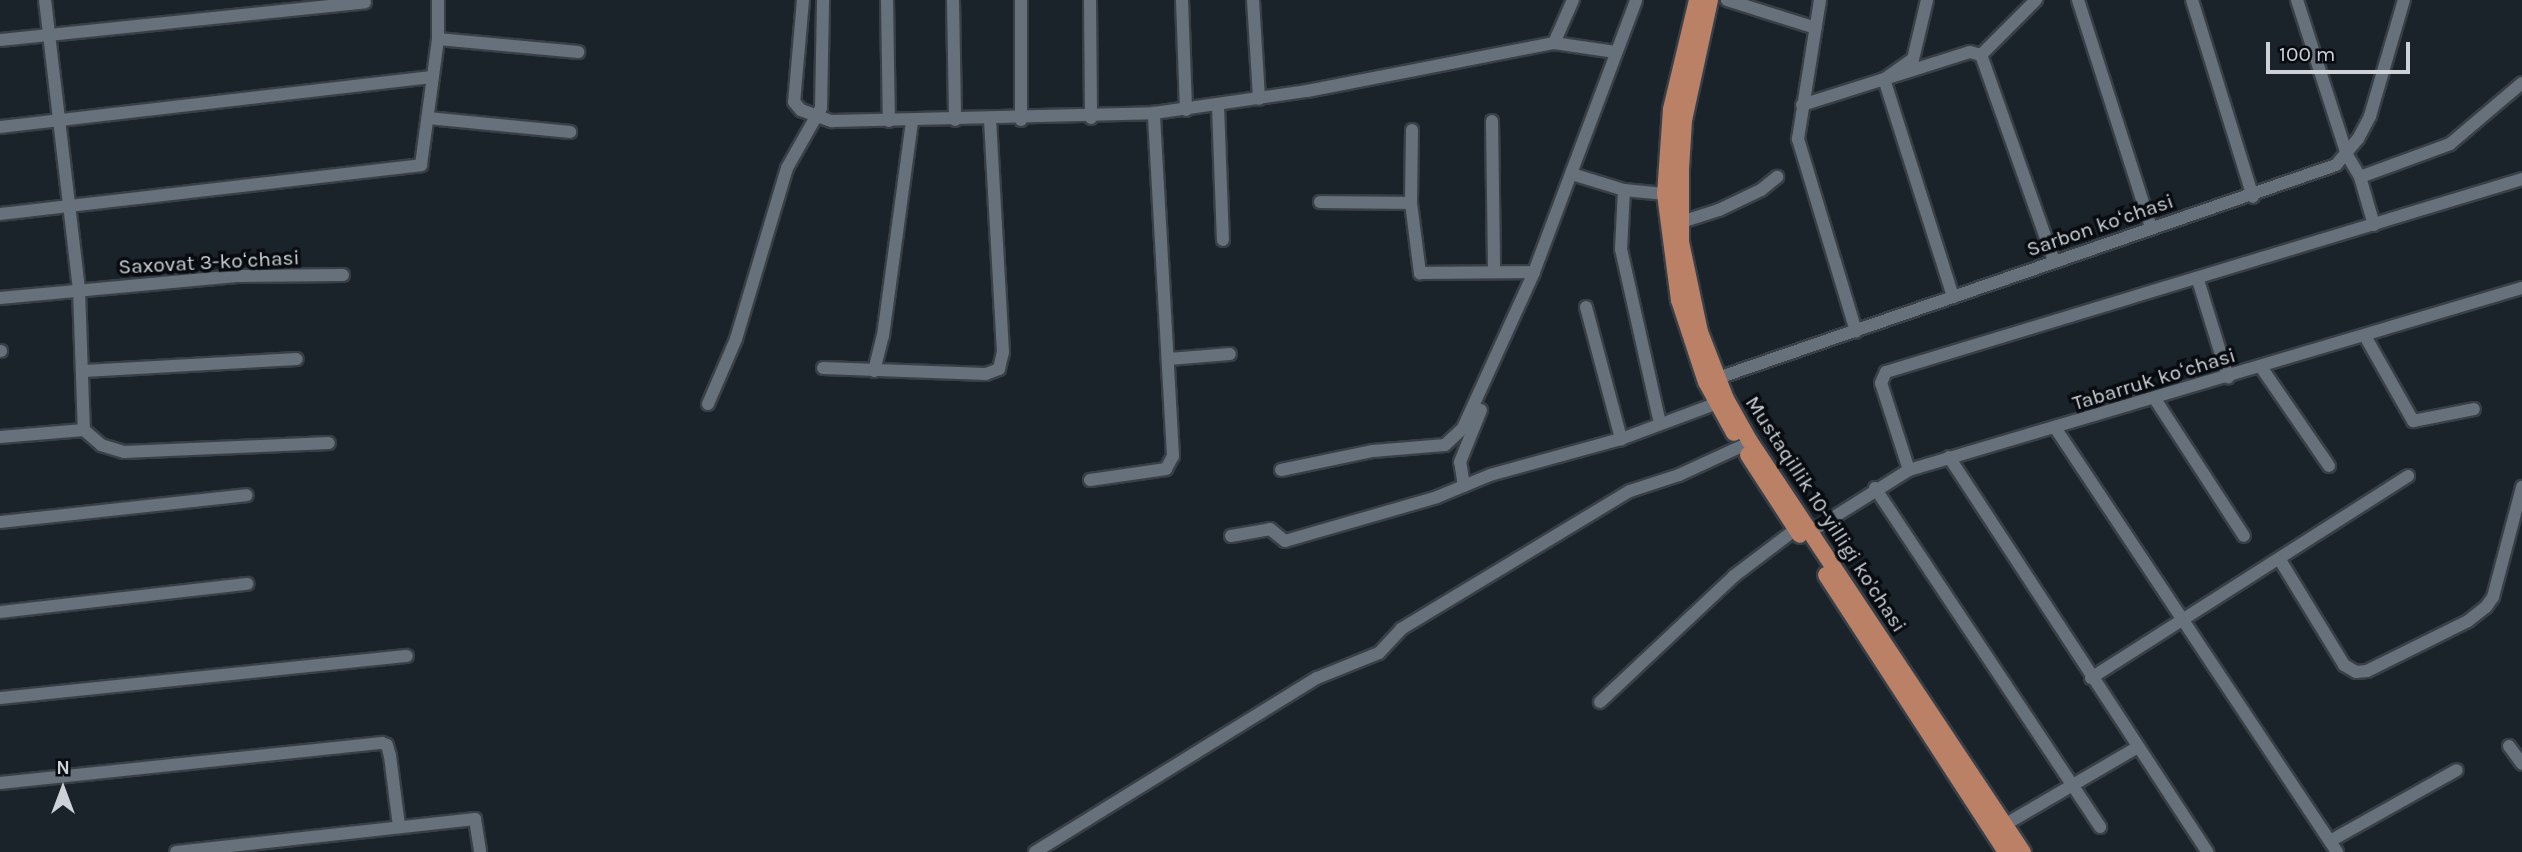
<!DOCTYPE html>
<meta charset="utf-8">
<style>
body{margin:0}
#map{position:relative;width:2522px;height:852px;overflow:hidden;background:#1a232a;font-family:Karla,sans-serif}
div>[style]{position:absolute}
.roads{filter:drop-shadow(2px 0 #393f46) drop-shadow(-2px 0 #393f46) drop-shadow(0 2px #393f46) drop-shadow(0 -2px #393f46)}
.minor>*{height:12px;margin:-6px;padding:0 6px;transform-origin:6px;border-radius:6px;background:#67717b}
.major>*{height:16px;margin:-8px;padding:0 8px;transform-origin:8px;border-radius:8px;background:#bb8167}
span{translate:-50% -50%;white-space:nowrap;text-align:center;line-height:1.15;-webkit-text-stroke:7px #080b0f;paint-order:stroke}
.street-label{font-size:21px;color:#ccd2d7}
.north{position:absolute;left:28px;top:754px;width:70px;height:70px;-webkit-text-stroke:5px #080b0f;paint-order:stroke;rotate:0deg;font-size:19px;font-weight:700;line-height:28px;text-align:center;color:#ccd2d7}
.north::after{content:'';display:block;margin:auto;width:24px;height:32px;background:#ccd2d7;clip-path:polygon(50% 0,100% 100%,50% 72%,0 100%)}
.scale{position:absolute;left:2266px;top:42px;width:144px;height:32px;box-sizing:border-box;border:4px solid #ccd2d7;border-top:0;padding-left:9px;font-size:21px;line-height:24px;white-space:nowrap;color:#ccd2d7;-webkit-text-stroke:5px #080b0f;paint-order:stroke}
</style>
<div id="map">
<div class="roads">
<div class="minor">
<i style="left:45px;top:0;width:292px;rotate:83.3deg"></i>
<i style="left:79px;top:290px;width:140px;rotate:88deg"></i>
<i style="left:84px;top:430px;width:23px;rotate:41deg"></i>
<i style="left:101px;top:445px;width:24px;rotate:17deg"></i>
<i style="left:124px;top:452px;width:205px;rotate:-2.5deg"></i>
<i style="left:803px;top:0;width:102px;rotate:95deg"></i>
<i style="left:794px;top:102px;width:11px;rotate:49deg"></i>
<i style="left:801px;top:110px;width:33px;rotate:20deg"></i>
<i style="left:832px;top:121px;width:322px;rotate:-1.4deg"></i>
<i style="left:1154px;top:113px;width:155px;rotate:-8.2deg"></i>
<i style="left:1307px;top:91px;width:252px;rotate:-11deg"></i>
<i style="left:1554px;top:43px;width:62px;rotate:8.4deg"></i>
<i style="left:887px;top:0;width:121px;rotate:89.1deg"></i>
<i style="left:953px;top:0;width:120px;rotate:89deg"></i>
<i style="left:1090px;top:0;width:118px;rotate:89.5deg"></i>
<i style="left:1182px;top:0;width:110px;rotate:87.9deg"></i>
<i style="left:1253px;top:0;width:99px;rotate:86.5deg"></i>
<i style="left:1727px;top:0;width:93px;rotate:17.5deg"></i>
<i style="left:1820px;top:0;width:141px;rotate:99deg"></i>
<i style="left:1798px;top:139px;width:201px;rotate:73.2deg"></i>
<i style="left:1927px;top:0;width:61px;rotate:103.3deg"></i>
<i style="left:1913px;top:59px;width:35px;rotate:145deg"></i>
<i style="left:1884px;top:79px;width:229px;rotate:72.4deg"></i>
<i style="left:2078px;top:0;width:239px;rotate:72.2deg"></i>
<i style="left:2192px;top:0;width:206px;rotate:72.8deg"></i>
<i style="left:2297px;top:0;width:163px;rotate:72.1deg"></i>
<i style="left:2347px;top:155px;width:26px;rotate:59deg"></i>
<i style="left:2360px;top:177px;width:96px;rotate:-20.1deg"></i>
<i style="left:2450px;top:144px;width:94px;rotate:-40.3deg"></i>
<i style="left:438px;top:39px;width:141px;rotate:5.3deg"></i>
<i style="left:0;top:40px;width:367px;rotate:-5.9deg"></i>
<i style="left:1554px;top:43px;width:47px;rotate:-66.2deg"></i>
<i style="left:1981px;top:55px;width:78px;rotate:-45deg"></i>
<i style="left:1802px;top:105px;width:176px;rotate:-17.5deg"></i>
<i style="left:1970px;top:52px;width:11px;rotate:15deg"></i>
<i style="left:1981px;top:55px;width:219px;rotate:70.5deg"></i>
<i style="left:1218px;top:106px;width:134px;rotate:87.9deg"></i>
<i style="left:428px;top:118px;width:143px;rotate:5.6deg"></i>
<i style="left:1021px;top:120px;width:120px;rotate:-90deg"></i>
<i style="left:1492px;top:121px;width:150px;rotate:89.2deg"></i>
<i style="left:0;top:127px;width:435px;rotate:-6.6deg"></i>
<i style="left:1412px;top:130px;width:73px;rotate:90.8deg"></i>
<i style="left:1411px;top:203px;width:71px;rotate:82.7deg"></i>
<i style="left:1420px;top:273px;width:114px;rotate:-0.5deg"></i>
<i style="left:1572px;top:174px;width:54px;rotate:17.1deg"></i>
<i style="left:1624px;top:190px;width:41px;rotate:5.6deg"></i>
<i style="left:2360px;top:177px;width:50px;rotate:73.7deg"></i>
<i style="left:1624px;top:190px;width:59px;rotate:92.9deg"></i>
<i style="left:1621px;top:249px;width:179px;rotate:77.4deg"></i>
<i style="left:1320px;top:202px;width:91px;rotate:0.6deg"></i>
<i style="left:0;top:214px;width:424px;rotate:-6.6deg"></i>
<i style="left:421px;top:165px;width:127px;rotate:-82.3deg"></i>
<i style="left:438px;top:39px;width:39px;rotate:-90deg"></i>
<i style="left:1675px;top:224px;width:46px;rotate:-17.7deg"></i>
<i style="left:1719px;top:210px;width:47px;rotate:-25.5deg"></i>
<i style="left:1761px;top:190px;width:21px;rotate:-39deg"></i>
<i style="left:2198px;top:280px;width:102px;rotate:72.8deg"></i>
<i style="left:0;top:298px;width:238px;rotate:-5.3deg"></i>
<i style="left:237px;top:276px;width:106px;rotate:-0.5deg"></i>
<i style="left:1586px;top:307px;width:137px;rotate:75.1deg"></i>
<i style="left:2365px;top:336px;width:98px;rotate:60.5deg"></i>
<i style="left:2413px;top:421px;width:62px;rotate:-11.1deg"></i>
<i style="left:0;top:351px;width:1px"></i>
<i style="left:1169px;top:359px;width:61px;rotate:-4.7deg"></i>
<i style="left:2261px;top:367px;width:120px;rotate:55.5deg"></i>
<i style="left:823px;top:368px;width:163px;rotate:2.1deg"></i>
<i style="left:986px;top:374px;width:14px;rotate:-21deg"></i>
<i style="left:999px;top:369px;width:17px;rotate:-77deg"></i>
<i style="left:1003px;top:352px;width:232px;rotate:-93.2deg"></i>
<i style="left:84px;top:371px;width:213px;rotate:-3.2deg"></i>
<i style="left:874px;top:371px;width:36px;rotate:-76deg"></i>
<i style="left:883px;top:336px;width:217px;rotate:-82.3deg"></i>
<i style="left:1709px;top:381px;width:663px;rotate:-19.01deg"></i>
<i style="left:2336px;top:165px;width:34px;rotate:-50deg"></i>
<i style="left:2358px;top:139px;width:26px;rotate:-62deg"></i>
<i style="left:2370px;top:116px;width:121px;rotate:-73.7deg"></i>
<i style="left:2155px;top:399px;width:163px;rotate:57deg"></i>
<i style="left:708px;top:404px;width:71px;rotate:-66.7deg"></i>
<i style="left:736px;top:339px;width:178px;rotate:-73.4deg"></i>
<i style="left:787px;top:168px;width:69px;rotate:-60.5deg"></i>
<i style="left:821px;top:108px;width:108px;rotate:-88.9deg"></i>
<i style="left:2056px;top:429px;width:508px;rotate:56.4deg"></i>
<i style="left:0;top:437px;width:84px;rotate:-4.8deg"></i>
<i style="left:1949px;top:457px;width:472px;rotate:56.8deg"></i>
<i style="left:1281px;top:470px;width:94px;rotate:-11.7deg"></i>
<i style="left:1373px;top:451px;width:72px;rotate:-4.8deg"></i>
<i style="left:1445px;top:445px;width:25px;rotate:-43deg"></i>
<i style="left:1463px;top:428px;width:171px;rotate:-65.5deg"></i>
<i style="left:1534px;top:272px;width:290px;rotate:-69.4deg"></i>
<i style="left:1909px;top:470px;width:91px;rotate:-107.8deg"></i>
<i style="left:1881px;top:383px;width:12px;rotate:-66deg"></i>
<i style="left:1886px;top:372px;width:665px;rotate:-16.88deg"></i>
<i style="left:1090px;top:480px;width:77px;rotate:-8.2deg"></i>
<i style="left:1166px;top:469px;width:15px;rotate:-62deg"></i>
<i style="left:1173px;top:456px;width:344px;rotate:-93.2deg"></i>
<i style="left:1464px;top:486px;width:24px;rotate:-99deg"></i>
<i style="left:1460px;top:462px;width:56px;rotate:-68deg"></i>
<i style="left:1875px;top:488px;width:407px;rotate:56.4deg"></i>
<i style="left:0;top:522px;width:248px;rotate:-6.2deg"></i>
<i style="left:1810px;top:532px;width:117px;rotate:-32.1deg"></i>
<i style="left:1909px;top:470px;width:639px;rotate:-16.54deg"></i>
<i style="left:1231px;top:536px;width:40px;rotate:-10deg"></i>
<i style="left:1270px;top:529px;width:19px;rotate:39deg"></i>
<i style="left:1285px;top:541px;width:158px;rotate:-16.1deg"></i>
<i style="left:1437px;top:497px;width:57px;rotate:-22.5deg"></i>
<i style="left:1490px;top:475px;width:136px;rotate:-15.4deg"></i>
<i style="left:1621px;top:439px;width:112px;rotate:-20.4deg"></i>
<i style="left:2280px;top:560px;width:123px;rotate:58.6deg"></i>
<i style="left:2344px;top:665px;width:14px;rotate:30deg"></i>
<i style="left:2356px;top:672px;width:11px;rotate:-5deg"></i>
<i style="left:2367px;top:671px;width:113px;rotate:-26.3deg"></i>
<i style="left:2468px;top:621px;width:23px;rotate:-38deg"></i>
<i style="left:2486px;top:607px;width:12px;rotate:-55deg"></i>
<i style="left:2493px;top:597px;width:114px;rotate:-75.2deg"></i>
<i style="left:0;top:612px;width:249px;rotate:-6.5deg"></i>
<i style="left:2091px;top:678px;width:376px;rotate:-32.5deg"></i>
<i style="left:0;top:698px;width:409px;rotate:-5.9deg"></i>
<i style="left:1600px;top:702px;width:184px;rotate:-43.2deg"></i>
<i style="left:1734px;top:576px;width:78px;rotate:-37.2deg"></i>
<i style="left:2509px;top:746px;width:22px;rotate:54deg"></i>
<i style="left:0;top:783px;width:384px;rotate:-6deg"></i>
<i style="left:382px;top:743px;width:5px;rotate:22deg"></i>
<i style="left:387px;top:745px;width:11px;rotate:75deg"></i>
<i style="left:390px;top:756px;width:71px;rotate:82.7deg"></i>
<i style="left:2006px;top:824px;width:153px;rotate:-30.3deg"></i>
<i style="left:2330px;top:841px;width:145px;rotate:-29.2deg"></i>
<i style="left:176px;top:852px;width:301px;rotate:-6.3deg"></i>
<i style="left:475px;top:819px;width:33px;rotate:81deg"></i>
<i style="left:1035px;top:852px;width:331px;rotate:-31.7deg"></i>
<i style="left:1317px;top:678px;width:67px;rotate:-22deg"></i>
<i style="left:1379px;top:653px;width:33px;rotate:-47deg"></i>
<i style="left:1401px;top:629px;width:267px;rotate:-31.1deg"></i>
<i style="left:1630px;top:491px;width:52px;rotate:-18.1deg"></i>
<i style="left:1679px;top:475px;width:69px;rotate:-24.7deg"></i>
</div>
<div class="major">
<i style="left:1697px;top:0;width:112px;rotate:103.4deg"></i>
<i style="left:1671px;top:109px;width:85px;rotate:94deg"></i>
<i style="left:1665px;top:194px;width:107px;rotate:82.5deg"></i>
<i style="left:1679px;top:300px;width:86px;rotate:71.8deg"></i>
<i style="left:1706px;top:382px;width:58px;rotate:61.2deg"></i>
<i style="left:1710px;top:0;width:123px;rotate:102.2deg"></i>
<i style="left:1684px;top:120px;width:49px;rotate:93.5deg"></i>
<i style="left:1681px;top:169px;width:73px;rotate:90deg"></i>
<i style="left:1681px;top:242px;width:92px;rotate:78.1deg"></i>
<i style="left:1700px;top:332px;width:72px;rotate:68.8deg"></i>
<i style="left:1726px;top:399px;width:47px;rotate:60.7deg"></i>
<i style="left:1749px;top:440px;width:495px;rotate:56.4deg"></i>
<i style="left:1748px;top:455px;width:95px;rotate:57deg"></i>
<i style="left:1826px;top:575px;width:330px;rotate:57deg"></i>
</div>
</div>
<div class="street-label">
<span style="left:2100px;top:225px;rotate:-19deg">Sarbon koʻchasi</span>
<span style="left:209px;top:262px;rotate:-3deg">Saxovat 3-koʻchasi</span>
<span style="left:2154px;top:379px;rotate:-17deg">Tabarruk koʻchasi</span>
<span style="left:1826px;top:514px;rotate:57deg">Mustaqillik 10-yilligi ko'chasi</span>
</div>
<div class="north">N</div>
<div class="scale">100 m</div>
</div>
